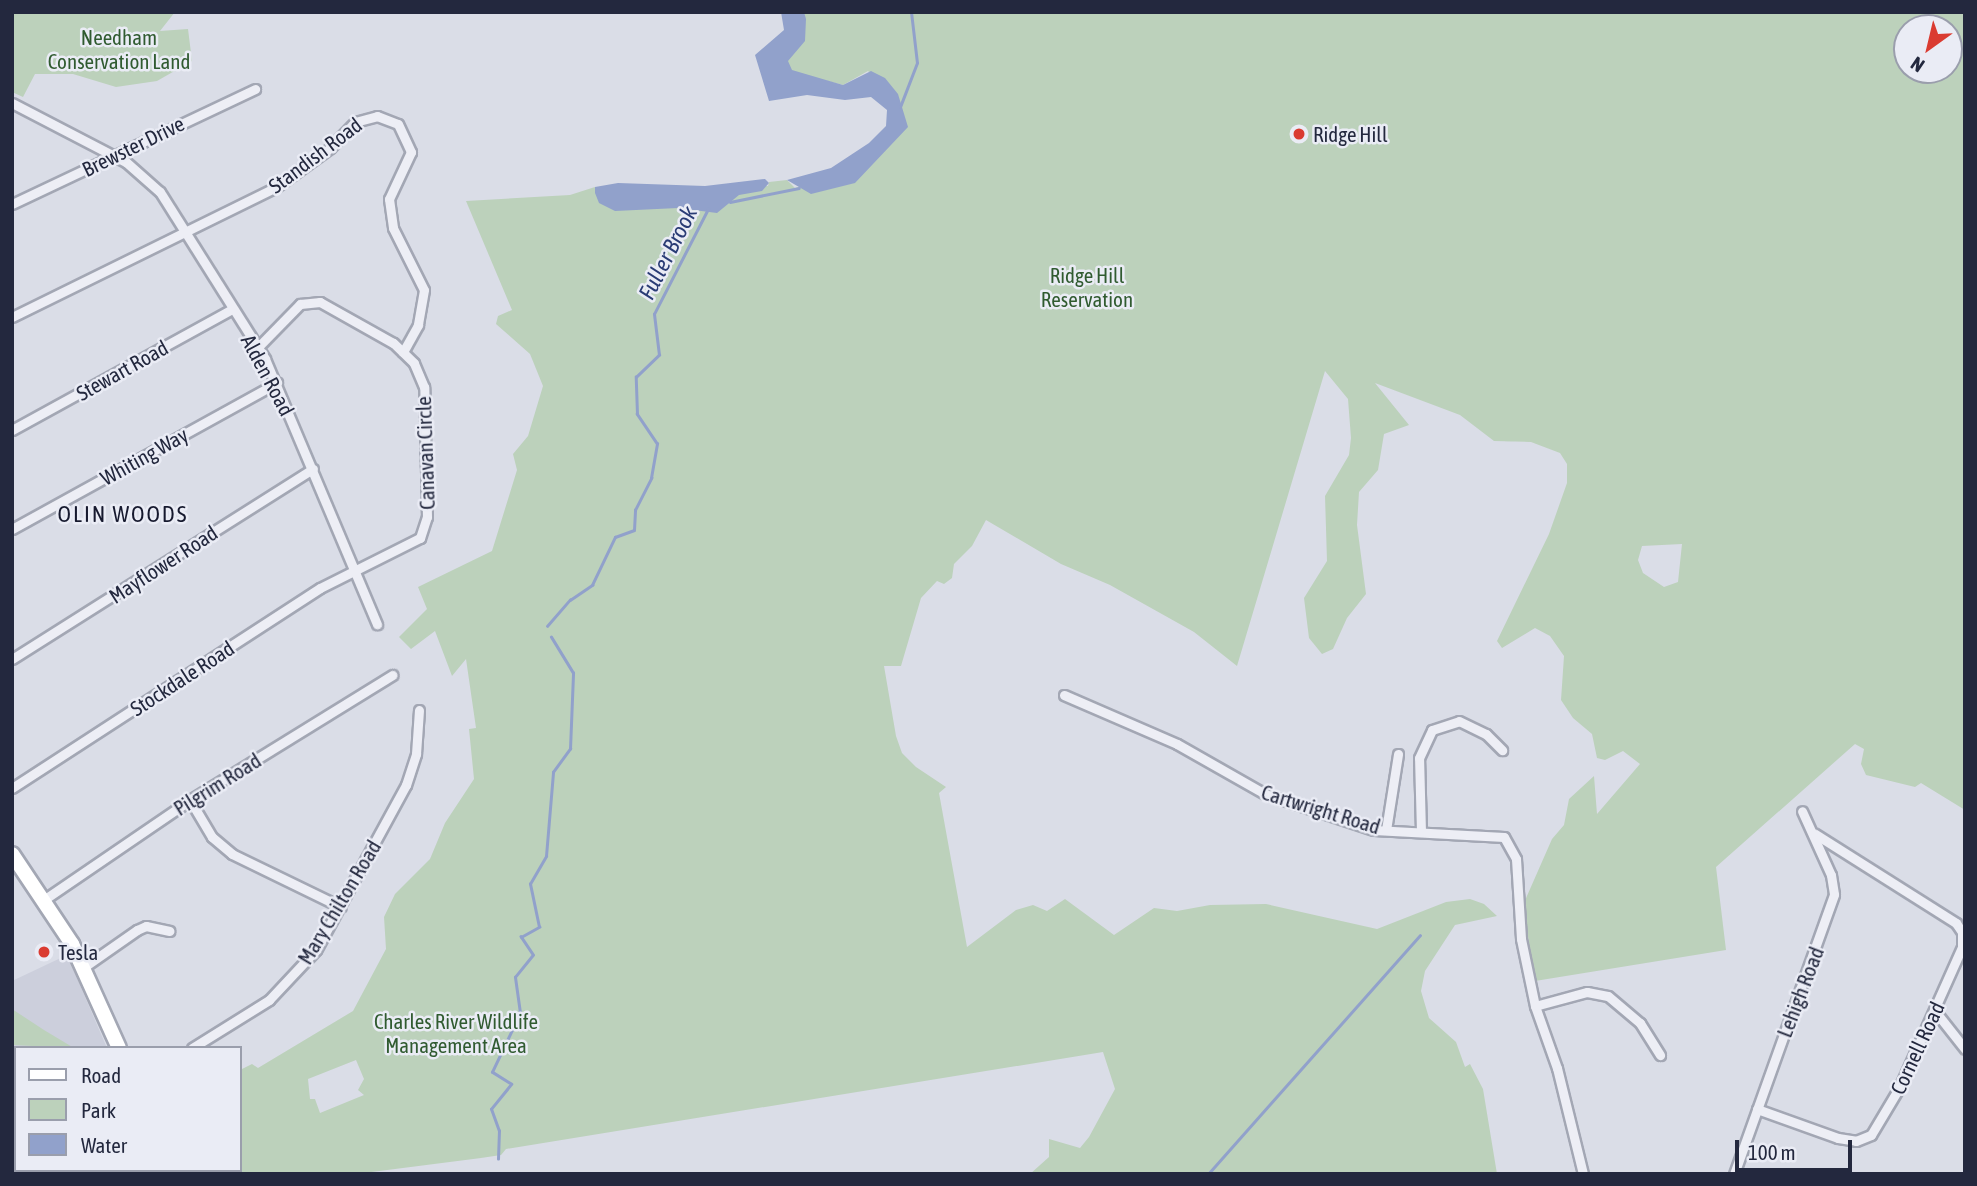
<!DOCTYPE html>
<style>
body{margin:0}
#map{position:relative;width:1977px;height:1186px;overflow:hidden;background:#dadde7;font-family:"Asap Condensed",sans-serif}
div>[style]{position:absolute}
.built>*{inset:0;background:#cccfdc}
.green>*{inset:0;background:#bcd1bb;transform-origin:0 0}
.water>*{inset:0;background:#91a1cb}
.stream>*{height:2.5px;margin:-1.25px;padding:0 1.25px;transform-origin:1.25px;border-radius:1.25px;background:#91a1cb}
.roads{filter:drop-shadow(2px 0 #a3a7b4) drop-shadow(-2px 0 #a3a7b4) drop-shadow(0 2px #a3a7b4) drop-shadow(0 -2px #a3a7b4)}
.street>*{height:9px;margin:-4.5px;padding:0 4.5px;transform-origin:4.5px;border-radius:4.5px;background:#edeef5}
.primary>*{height:14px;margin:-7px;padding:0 7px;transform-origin:7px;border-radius:7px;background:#fff}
.dots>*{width:19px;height:19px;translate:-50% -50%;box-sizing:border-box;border:4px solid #eaecf5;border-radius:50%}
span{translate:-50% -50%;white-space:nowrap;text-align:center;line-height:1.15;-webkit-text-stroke:5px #eaecf5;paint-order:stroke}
.park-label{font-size:21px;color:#305b30}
.poi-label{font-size:21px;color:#23283e}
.left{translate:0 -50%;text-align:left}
.street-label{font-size:21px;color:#23283e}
.water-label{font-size:23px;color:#2a3c75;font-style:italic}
.neighbourhood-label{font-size:23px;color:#16192e;letter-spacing:2px}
.frame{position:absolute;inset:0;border:14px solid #23283e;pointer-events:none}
.legend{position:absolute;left:14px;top:1046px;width:228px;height:126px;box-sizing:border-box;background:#eaecf5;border:2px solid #9a9eac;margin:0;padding:9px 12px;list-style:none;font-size:21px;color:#23283e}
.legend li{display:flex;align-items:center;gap:14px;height:35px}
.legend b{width:35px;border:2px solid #9a9eac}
.north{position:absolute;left:1893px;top:14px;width:70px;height:70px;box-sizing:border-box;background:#eaecf5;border:2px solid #9a9eac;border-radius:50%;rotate:214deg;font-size:19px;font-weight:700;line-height:28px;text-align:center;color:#23283e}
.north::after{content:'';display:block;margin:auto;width:24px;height:32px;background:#da3b31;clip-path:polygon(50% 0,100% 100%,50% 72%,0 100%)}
.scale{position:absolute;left:1735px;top:1140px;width:117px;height:32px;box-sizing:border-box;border:4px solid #23283e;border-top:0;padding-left:9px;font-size:21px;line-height:24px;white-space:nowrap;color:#23283e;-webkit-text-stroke:5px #eaecf5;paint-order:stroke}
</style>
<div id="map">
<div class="built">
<i style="clip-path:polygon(67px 955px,107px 1048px,16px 1048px,16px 1170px,158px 1174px,12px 1174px,12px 981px)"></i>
</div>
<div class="green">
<i style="clip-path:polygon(12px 12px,175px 12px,160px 31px,188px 29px,192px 61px,157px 81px,116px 87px,73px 74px,35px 74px,23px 97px,12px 92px)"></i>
<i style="clip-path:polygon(evenodd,801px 12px,1965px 12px,1965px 810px,1921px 783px,1915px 787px,1866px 775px,1861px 764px,1864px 749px,1855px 744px,1716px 867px,1726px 950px,1535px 981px,1523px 905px,1552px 839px,1564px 825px,1569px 799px,1594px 776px,1597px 814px,1640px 764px,1623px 751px,1605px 760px,1597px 758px,1592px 734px,1573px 718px,1561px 700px,1564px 656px,1550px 636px,1535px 628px,1502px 648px,1497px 641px,1549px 534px,1567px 483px,1567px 464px,1560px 453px,1531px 442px,1494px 441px,1460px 415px,1375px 383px,1409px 425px,1384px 434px,1378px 470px,1359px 492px,1357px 525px,1366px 594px,1347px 618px,1333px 649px,1322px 654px,1309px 638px,1304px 598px,1327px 561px,1325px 496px,1349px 455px,1351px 438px,1348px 399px,1325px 371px,1237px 666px,1194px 632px,1110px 585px,1061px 564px,986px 520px,972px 546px,954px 564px,952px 578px,944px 584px,937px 581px,921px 598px,901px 666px,884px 666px,896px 736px,902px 753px,916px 767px,946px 787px,939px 793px,967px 947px,1016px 910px,1033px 905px,1047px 911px,1065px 899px,1114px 935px,1154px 908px,1177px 911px,1210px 905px,1266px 904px,1377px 929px,1446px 902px,1470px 899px,1484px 904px,1497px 916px,1455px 925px,1425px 971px,1421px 991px,1429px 1018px,1456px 1042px,1465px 1067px,1470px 1064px,1483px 1089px,1497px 1174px,1030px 1174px,1049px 1157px,1049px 1139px,1080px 1148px,1089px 1137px,1115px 1089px,1103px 1052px,506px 1149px,501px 1155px,481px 1158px,356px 1174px,206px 1174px,201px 1170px,240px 1170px,240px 1070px,252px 1064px,258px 1068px,353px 1011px,386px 949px,384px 917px,395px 894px,430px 859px,445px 823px,474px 779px,469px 729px,476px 728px,466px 659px,452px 676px,435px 631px,411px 649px,399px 637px,427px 609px,418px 587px,492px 551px,517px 470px,513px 454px,528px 436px,543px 386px,530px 354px,496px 324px,498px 316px,512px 310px,466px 201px,570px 195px,595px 187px,595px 193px,768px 186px,769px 182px,787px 180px,795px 188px,831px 177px,887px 132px,900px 101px,868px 71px,843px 85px,789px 71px,784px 61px,801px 12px,1907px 28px,1949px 28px,1949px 70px,1907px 70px,1907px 28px,801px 12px,1682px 544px,1678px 582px,1664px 587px,1643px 573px,1638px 560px,1642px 546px,1682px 544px,801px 12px,356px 1060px,364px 1079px,358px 1090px,364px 1095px,320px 1113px,315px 1099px,310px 1099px,308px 1079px,356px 1060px)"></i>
<i style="clip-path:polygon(12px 1009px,44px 1030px,74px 1048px,12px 1045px)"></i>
<i style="left:17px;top:1170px;width:54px;height:4px"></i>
</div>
<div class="water">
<i style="clip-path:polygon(781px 12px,804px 12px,806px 19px,805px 41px,788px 61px,792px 70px,843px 85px,871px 71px,885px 78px,898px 94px,908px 127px,855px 183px,811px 194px,787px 180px,831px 168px,869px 143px,886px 126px,887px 110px,871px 97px,845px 100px,807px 95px,769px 101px,755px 55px,784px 30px)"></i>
<i style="clip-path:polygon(765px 179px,769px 183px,762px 191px,739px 195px,717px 213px,678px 208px,615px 211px,599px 203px,595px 193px,595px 187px,618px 183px,705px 186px)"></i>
</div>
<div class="stream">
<i style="left:900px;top:107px;width:47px;rotate:-68.9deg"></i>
<i style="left:917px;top:63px;width:51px;rotate:-96.7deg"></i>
<i style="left:730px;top:202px;width:70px;rotate:-11.5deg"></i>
<i style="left:547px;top:626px;width:35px;rotate:-49deg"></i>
<i style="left:570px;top:600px;width:27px;rotate:-34deg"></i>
<i style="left:592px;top:585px;width:53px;rotate:-64.4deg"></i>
<i style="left:615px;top:537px;width:20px;rotate:-20deg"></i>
<i style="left:634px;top:530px;width:20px;rotate:-87deg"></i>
<i style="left:635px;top:510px;width:36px;rotate:-63deg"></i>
<i style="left:651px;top:478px;width:35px;rotate:-80deg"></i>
<i style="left:657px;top:444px;width:36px;rotate:-124deg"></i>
<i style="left:637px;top:414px;width:37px;rotate:-92deg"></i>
<i style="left:636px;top:377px;width:32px;rotate:-44deg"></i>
<i style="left:659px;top:355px;width:41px;rotate:-97deg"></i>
<i style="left:654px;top:314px;width:118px;rotate:-62.8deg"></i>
<i style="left:498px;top:1159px;width:28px;rotate:-88deg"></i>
<i style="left:499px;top:1131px;width:23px;rotate:-110deg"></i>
<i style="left:491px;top:1109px;width:32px;rotate:-51deg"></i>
<i style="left:511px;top:1084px;width:22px;rotate:-148deg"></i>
<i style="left:492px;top:1072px;width:65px;rotate:-64.6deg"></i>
<i style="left:520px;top:1013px;width:36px;rotate:-98deg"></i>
<i style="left:515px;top:977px;width:28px;rotate:-51deg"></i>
<i style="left:533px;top:955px;width:22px;rotate:-124deg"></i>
<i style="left:521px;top:937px;width:21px;rotate:-29deg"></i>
<i style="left:539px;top:927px;width:44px;rotate:-101.8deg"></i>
<i style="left:530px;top:884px;width:32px;rotate:-60deg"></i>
<i style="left:546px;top:856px;width:84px;rotate:-85.2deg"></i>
<i style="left:553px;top:772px;width:29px;rotate:-54deg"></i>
<i style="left:570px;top:749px;width:76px;rotate:-87.7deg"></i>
<i style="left:573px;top:673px;width:42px;rotate:-121.4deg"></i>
<i style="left:1208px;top:1174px;width:319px;rotate:-48.4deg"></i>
</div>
<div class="roads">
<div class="street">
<i style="left:12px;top:103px;width:128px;rotate:27.4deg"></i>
<i style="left:126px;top:162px;width:45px;rotate:41.4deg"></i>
<i style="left:160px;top:192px;width:197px;rotate:57.8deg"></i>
<i style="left:265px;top:359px;width:288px;rotate:67.1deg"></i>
<i style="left:12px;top:204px;width:269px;rotate:-25.3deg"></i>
<i style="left:12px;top:317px;width:294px;rotate:-26.2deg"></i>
<i style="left:276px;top:187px;width:67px;rotate:-35.8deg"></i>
<i style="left:330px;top:148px;width:36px;rotate:-46deg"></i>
<i style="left:355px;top:122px;width:23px;rotate:-15deg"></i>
<i style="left:377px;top:116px;width:22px;rotate:21deg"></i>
<i style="left:398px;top:124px;width:31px;rotate:65deg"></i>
<i style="left:411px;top:152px;width:52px;rotate:115.1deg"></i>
<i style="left:389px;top:199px;width:29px;rotate:82deg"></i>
<i style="left:393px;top:228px;width:69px;rotate:63.4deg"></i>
<i style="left:424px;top:290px;width:36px;rotate:100deg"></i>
<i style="left:418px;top:325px;width:31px;rotate:119deg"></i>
<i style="left:12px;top:430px;width:251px;rotate:-28.8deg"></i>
<i style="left:12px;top:529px;width:303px;rotate:-28.9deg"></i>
<i style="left:12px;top:659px;width:356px;rotate:-32.3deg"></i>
<i style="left:1064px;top:695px;width:123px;rotate:23.4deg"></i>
<i style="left:1177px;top:744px;width:101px;rotate:29.6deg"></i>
<i style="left:1265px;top:794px;width:115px;rotate:18.3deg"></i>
<i style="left:1374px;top:830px;width:130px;rotate:3.1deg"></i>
<i style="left:1504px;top:837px;width:25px;rotate:61deg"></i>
<i style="left:1516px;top:859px;width:80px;rotate:86.4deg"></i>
<i style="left:1521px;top:939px;width:68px;rotate:78.2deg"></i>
<i style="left:1535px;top:1006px;width:66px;rotate:70.5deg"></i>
<i style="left:1557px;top:1068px;width:109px;rotate:76.2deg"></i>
<i style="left:12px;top:788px;width:367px;rotate:-33deg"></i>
<i style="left:320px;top:588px;width:112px;rotate:-26.6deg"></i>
<i style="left:420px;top:538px;width:22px;rotate:-72deg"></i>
<i style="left:427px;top:517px;width:91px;rotate:-91.3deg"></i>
<i style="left:425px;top:426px;width:39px;rotate:-91deg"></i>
<i style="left:424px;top:387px;width:26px;rotate:-113deg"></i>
<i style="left:414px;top:363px;width:29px;rotate:-136deg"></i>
<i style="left:393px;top:343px;width:84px;rotate:-150.7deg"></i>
<i style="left:320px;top:302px;width:20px;rotate:174deg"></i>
<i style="left:300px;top:304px;width:62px;rotate:134.3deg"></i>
<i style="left:190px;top:800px;width:43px;rotate:59.3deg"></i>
<i style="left:212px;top:837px;width:26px;rotate:40deg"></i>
<i style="left:232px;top:854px;width:121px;rotate:25.9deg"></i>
<i style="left:1386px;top:830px;width:77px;rotate:-81deg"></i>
<i style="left:1421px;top:832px;width:74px;rotate:-91.5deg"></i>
<i style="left:1419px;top:758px;width:31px;rotate:-65deg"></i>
<i style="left:1432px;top:730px;width:28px;rotate:-18deg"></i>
<i style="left:1459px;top:721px;width:30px;rotate:26deg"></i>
<i style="left:1486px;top:734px;width:23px;rotate:45deg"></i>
<i style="left:45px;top:899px;width:176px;rotate:-34.3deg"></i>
<i style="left:190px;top:800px;width:238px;rotate:-31.7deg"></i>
<i style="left:84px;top:967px;width:65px;rotate:-34.9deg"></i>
<i style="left:137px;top:930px;width:10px;rotate:-24deg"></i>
<i style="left:146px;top:926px;width:24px;rotate:12deg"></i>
<i style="left:1535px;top:1006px;width:54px;rotate:-15.1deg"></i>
<i style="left:1587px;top:992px;width:21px;rotate:11deg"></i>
<i style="left:1608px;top:996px;width:42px;rotate:40.2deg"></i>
<i style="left:1640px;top:1023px;width:38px;rotate:58deg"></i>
<i style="left:1935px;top:1011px;width:48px;rotate:51.7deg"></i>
<i style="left:192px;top:1048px;width:91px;rotate:-31.9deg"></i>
<i style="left:269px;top:1000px;width:69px;rotate:-46.8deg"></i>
<i style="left:316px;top:950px;width:188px;rotate:-61.4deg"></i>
<i style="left:406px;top:785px;width:33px;rotate:-72deg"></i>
<i style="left:416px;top:754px;width:44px;rotate:-86.1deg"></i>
<i style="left:1757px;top:1109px;width:86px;rotate:19.7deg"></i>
<i style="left:1838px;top:1138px;width:18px;rotate:9deg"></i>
<i style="left:1856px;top:1141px;width:16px;rotate:-22deg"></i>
<i style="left:1871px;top:1135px;width:55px;rotate:-59.2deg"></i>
<i style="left:1899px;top:1088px;width:154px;rotate:-65.9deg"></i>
<i style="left:1962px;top:947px;width:15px;rotate:-90deg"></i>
<i style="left:1962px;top:932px;width:11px;rotate:-124deg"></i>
<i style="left:1956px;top:923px;width:167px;rotate:-147.7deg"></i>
<i style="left:1734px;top:1174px;width:297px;rotate:-70.3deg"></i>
<i style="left:1834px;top:894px;width:19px;rotate:-99deg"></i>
<i style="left:1831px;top:875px;width:70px;rotate:-114.4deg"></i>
</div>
<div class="primary">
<i style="left:12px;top:854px;width:108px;rotate:56.3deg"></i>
<i style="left:72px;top:944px;width:114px;rotate:65.7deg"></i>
<i style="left:169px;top:1170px;width:4px;rotate:76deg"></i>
</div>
</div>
<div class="dots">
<i style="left:1299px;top:134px;background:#da3b31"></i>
<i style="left:44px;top:952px;background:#da3b31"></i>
</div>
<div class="park-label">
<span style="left:119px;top:49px">Needham<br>Conservation Land</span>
<span style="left:1087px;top:287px">Ridge Hill<br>Reservation</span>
<span style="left:456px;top:1033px">Charles River Wildlife<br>Management Area</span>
</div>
<div class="poi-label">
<span class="left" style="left:1313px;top:134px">Ridge Hill</span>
<span class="left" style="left:58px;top:952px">Tesla</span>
</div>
<div class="street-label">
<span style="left:133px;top:146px;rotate:-26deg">Brewster Drive</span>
<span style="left:315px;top:155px;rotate:-37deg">Standish Road</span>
<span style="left:122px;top:370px;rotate:-29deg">Stewart Road</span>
<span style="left:268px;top:375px;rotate:62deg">Alden Road</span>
<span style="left:425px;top:453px;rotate:-92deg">Canavan Circle</span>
<span style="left:144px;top:456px;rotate:-29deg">Whiting Way</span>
<span style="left:163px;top:564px;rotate:-33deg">Mayflower Road</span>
<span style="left:182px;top:678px;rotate:-33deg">Stockdale Road</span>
<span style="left:217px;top:784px;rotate:-32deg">Pilgrim Road</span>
<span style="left:1321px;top:809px;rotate:17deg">Cartwright Road</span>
<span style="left:339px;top:902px;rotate:-59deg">Mary Chilton Road</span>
<span style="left:1800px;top:992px;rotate:-69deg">Lehigh Road</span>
<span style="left:1917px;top:1048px;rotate:-65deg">Cornell Road</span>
</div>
<div class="water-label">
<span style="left:668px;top:253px;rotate:-63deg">Fuller Brook</span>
</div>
<div class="neighbourhood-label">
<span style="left:123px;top:514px">OLIN WOODS</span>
</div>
<div class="frame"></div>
<ul class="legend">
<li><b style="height:9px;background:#fff"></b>Road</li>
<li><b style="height:19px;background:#bcd1bb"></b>Park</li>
<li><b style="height:19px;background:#91a1cb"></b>Water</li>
</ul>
<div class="north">N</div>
<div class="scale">100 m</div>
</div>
